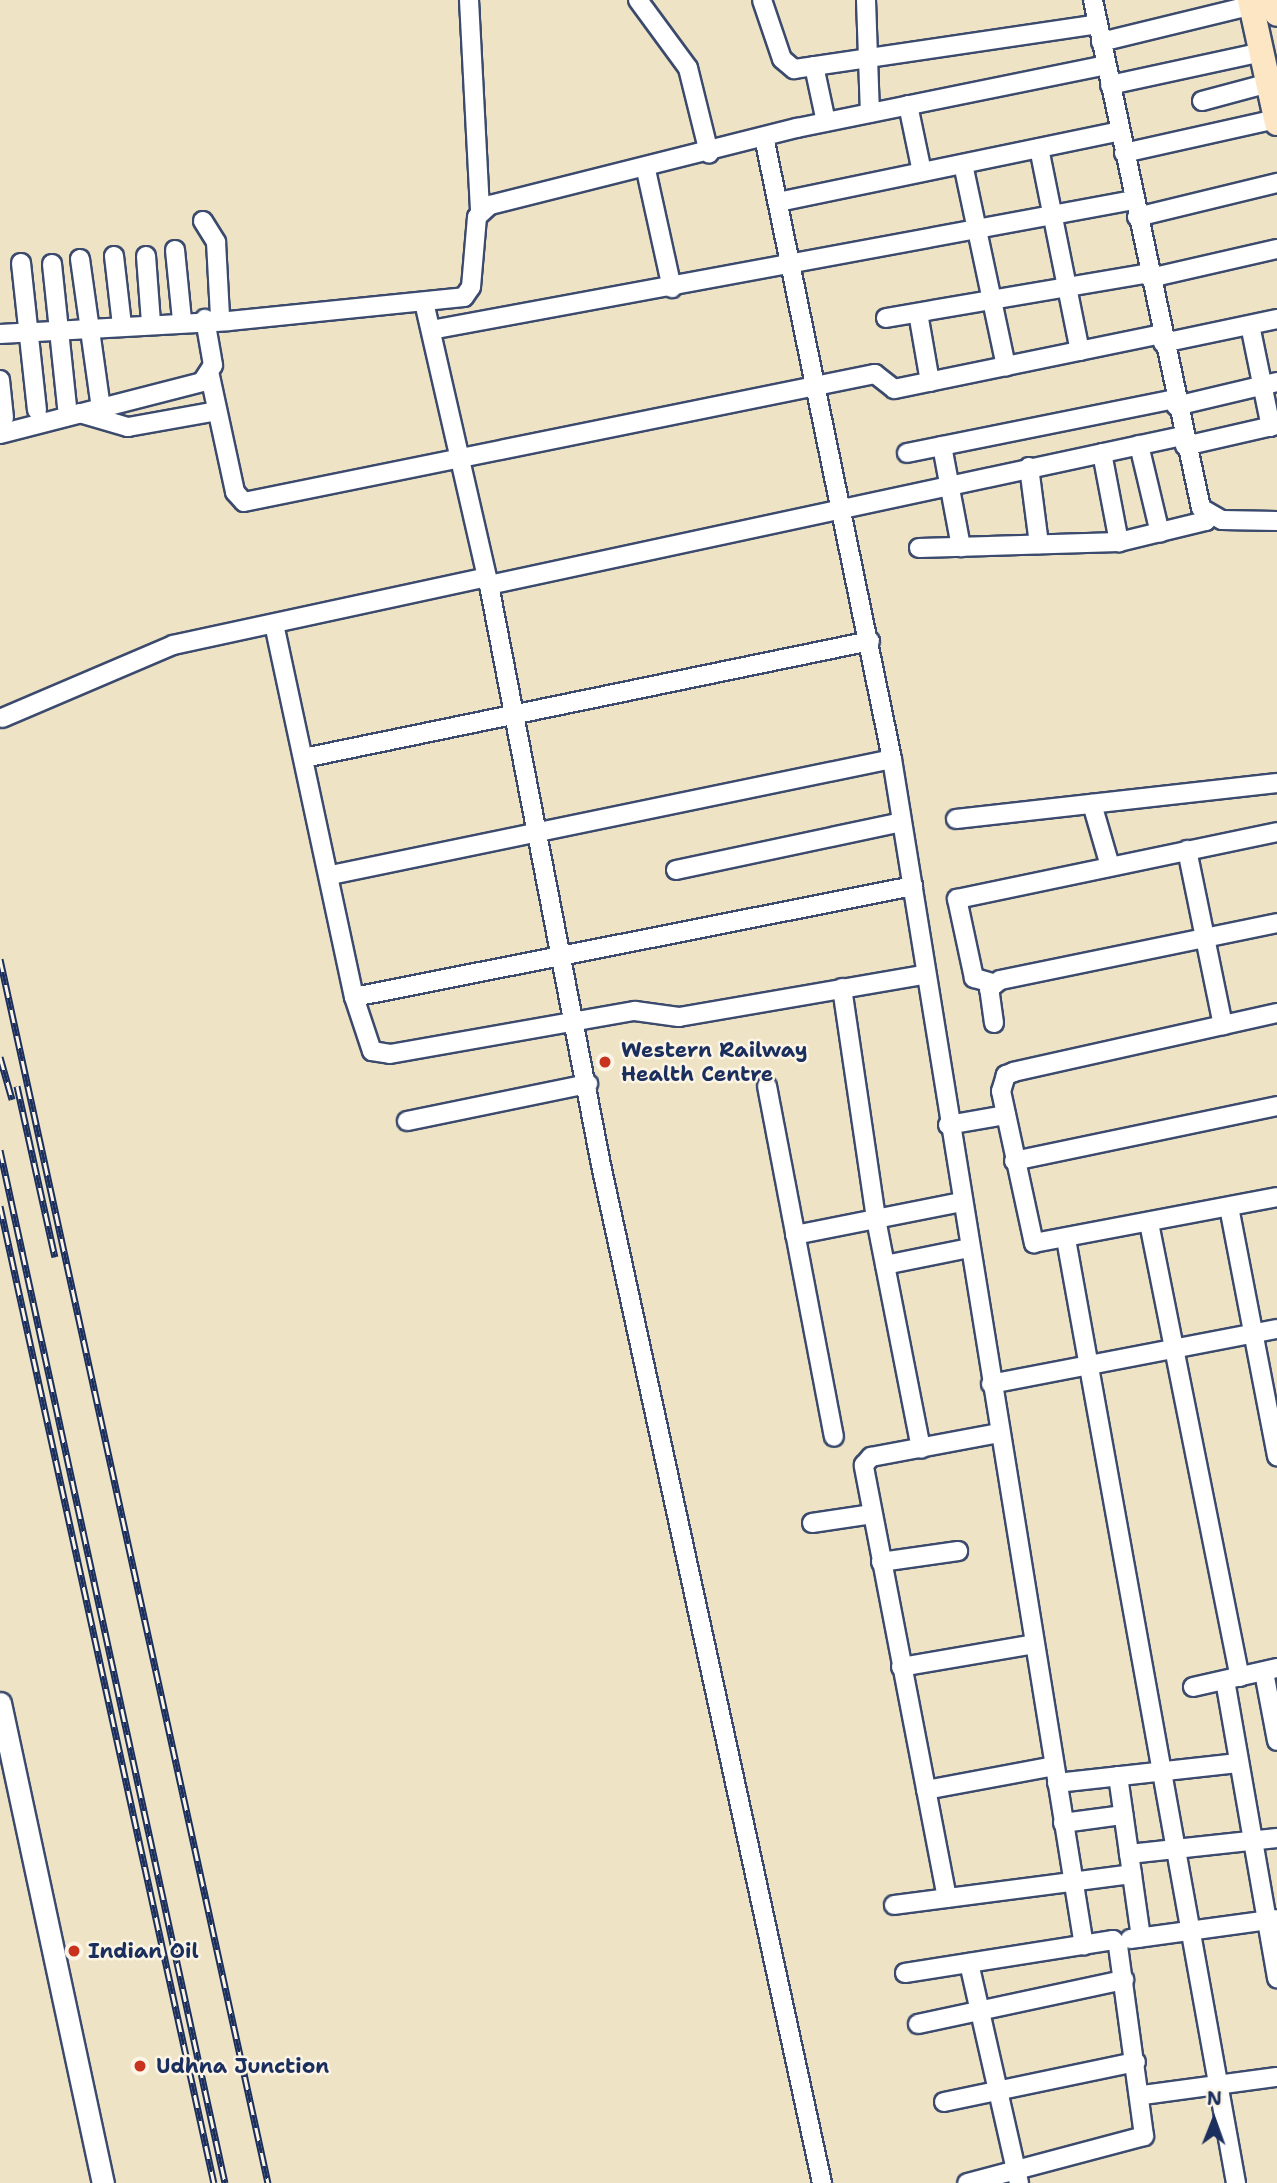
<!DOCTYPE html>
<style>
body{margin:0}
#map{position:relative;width:1277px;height:2183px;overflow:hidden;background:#eee4c5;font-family:"Shantell Sans",sans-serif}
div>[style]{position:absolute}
.roads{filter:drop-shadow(2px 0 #3b4a6d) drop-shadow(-2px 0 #3b4a6d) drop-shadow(0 2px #3b4a6d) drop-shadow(0 -2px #3b4a6d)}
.minor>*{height:18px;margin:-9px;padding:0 9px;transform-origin:9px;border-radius:9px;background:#fff}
.tertiary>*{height:21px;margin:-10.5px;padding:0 10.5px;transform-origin:10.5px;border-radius:10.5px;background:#fff}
.secondary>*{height:24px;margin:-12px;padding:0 12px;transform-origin:12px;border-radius:12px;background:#fce6c4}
.rail>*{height:7px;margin-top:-3.5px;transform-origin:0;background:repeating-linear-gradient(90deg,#fcf5e5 0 13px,#1b2f5e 0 26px);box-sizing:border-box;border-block:2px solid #1b2f5e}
.dots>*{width:19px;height:19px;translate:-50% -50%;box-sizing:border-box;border:4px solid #fcf5e5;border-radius:50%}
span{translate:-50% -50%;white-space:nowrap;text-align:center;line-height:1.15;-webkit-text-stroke:5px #fcf5e5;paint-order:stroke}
.poi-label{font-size:21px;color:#1b2f5e;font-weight:700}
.left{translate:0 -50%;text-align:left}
.north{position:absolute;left:1179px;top:2085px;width:70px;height:70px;-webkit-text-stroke:5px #fcf5e5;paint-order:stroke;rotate:1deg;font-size:19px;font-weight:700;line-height:28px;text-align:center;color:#1b2f5e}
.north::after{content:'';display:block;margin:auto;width:24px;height:32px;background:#1b2f5e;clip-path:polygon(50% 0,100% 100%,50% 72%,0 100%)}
</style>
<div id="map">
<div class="roads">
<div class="minor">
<i style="left:469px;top:0;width:212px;rotate:87deg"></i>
<i style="left:638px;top:0;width:84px;rotate:53.7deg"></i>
<i style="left:688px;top:68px;width:88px;rotate:76.1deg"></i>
<i style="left:762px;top:0;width:62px;rotate:71.3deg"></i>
<i style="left:782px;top:59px;width:16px;rotate:40deg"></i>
<i style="left:794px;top:69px;width:307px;rotate:-8.4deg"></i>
<i style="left:866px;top:0;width:113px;rotate:88deg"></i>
<i style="left:1093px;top:0;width:519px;rotate:78deg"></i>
<i style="left:1201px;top:508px;width:24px;rotate:30deg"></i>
<i style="left:1222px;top:520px;width:55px;rotate:1deg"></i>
<i style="left:1101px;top:42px;width:165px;rotate:-13.7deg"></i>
<i style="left:814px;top:66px;width:57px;rotate:77.9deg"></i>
<i style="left:1110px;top:85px;width:157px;rotate:-12.2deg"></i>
<i style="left:1202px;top:101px;width:69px;rotate:-15deg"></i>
<i style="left:908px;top:105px;width:68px;rotate:78.2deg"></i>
<i style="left:764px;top:137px;width:635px;rotate:78.37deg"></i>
<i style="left:892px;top:759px;width:1202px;rotate:80.81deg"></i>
<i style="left:1039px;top:148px;width:207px;rotate:78.6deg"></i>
<i style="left:1124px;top:153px;width:156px;rotate:-12.6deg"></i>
<i style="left:963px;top:164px;width:207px;rotate:78deg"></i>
<i style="left:646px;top:170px;width:121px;rotate:77.6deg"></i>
<i style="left:778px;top:202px;width:349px;rotate:-11.7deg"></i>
<i style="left:1137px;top:217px;width:144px;rotate:-13.7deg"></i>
<i style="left:203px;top:221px;width:25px;rotate:58deg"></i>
<i style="left:216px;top:242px;width:75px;rotate:86.9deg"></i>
<i style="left:175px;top:250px;width:70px;rotate:84.3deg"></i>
<i style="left:114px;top:256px;width:69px;rotate:83.4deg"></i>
<i style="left:146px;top:256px;width:67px;rotate:85.7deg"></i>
<i style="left:80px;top:259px;width:150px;rotate:82deg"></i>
<i style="left:21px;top:263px;width:148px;rotate:83.8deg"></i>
<i style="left:52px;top:264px;width:153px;rotate:84deg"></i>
<i style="left:1150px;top:278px;width:130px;rotate:-12.9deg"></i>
<i style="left:424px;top:302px;width:290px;rotate:77.1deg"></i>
<i style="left:489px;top:585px;width:591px;rotate:79.07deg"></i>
<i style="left:601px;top:1165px;width:1042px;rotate:77.75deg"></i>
<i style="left:918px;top:313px;width:70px;rotate:80.1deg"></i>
<i style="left:886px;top:318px;width:267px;rotate:-9.7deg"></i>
<i style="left:1250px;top:325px;width:104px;rotate:78.4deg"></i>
<i style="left:431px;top:330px;width:715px;rotate:-10.48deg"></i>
<i style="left:0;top:334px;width:229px;rotate:-3.2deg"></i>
<i style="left:229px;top:321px;width:236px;rotate:-5.8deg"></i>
<i style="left:464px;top:297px;width:12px;rotate:-55deg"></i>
<i style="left:471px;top:287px;width:70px;rotate:-85.1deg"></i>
<i style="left:477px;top:217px;width:18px;rotate:-43deg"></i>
<i style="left:490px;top:205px;width:317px;rotate:-14.1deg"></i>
<i style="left:797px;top:128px;width:315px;rotate:-11.5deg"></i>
<i style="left:1163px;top:343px;width:116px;rotate:-11.9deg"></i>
<i style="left:210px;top:376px;width:119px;rotate:77.8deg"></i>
<i style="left:235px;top:492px;width:13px;rotate:48deg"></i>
<i style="left:244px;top:502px;width:644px;rotate:-11.47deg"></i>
<i style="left:875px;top:374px;width:24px;rotate:38deg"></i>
<i style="left:894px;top:389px;width:273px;rotate:-11.6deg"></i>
<i style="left:0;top:380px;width:38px;rotate:84deg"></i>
<i style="left:1176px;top:406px;width:104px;rotate:-13.4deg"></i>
<i style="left:80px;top:413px;width:50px;rotate:16.3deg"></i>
<i style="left:128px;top:427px;width:90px;rotate:-10.2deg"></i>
<i style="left:0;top:434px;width:209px;rotate:-14.4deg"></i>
<i style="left:202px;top:382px;width:20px;rotate:-57deg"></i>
<i style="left:213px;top:365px;width:47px;rotate:-99.9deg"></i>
<i style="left:1139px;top:445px;width:90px;rotate:76.6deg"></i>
<i style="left:942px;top:446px;width:103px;rotate:79.3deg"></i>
<i style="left:1185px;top:446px;width:94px;rotate:-12.9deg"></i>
<i style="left:907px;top:453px;width:272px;rotate:-11.4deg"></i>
<i style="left:1102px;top:453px;width:91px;rotate:79.2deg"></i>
<i style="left:1029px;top:467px;width:78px;rotate:82.6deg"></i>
<i style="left:919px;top:548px;width:200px;rotate:-1.7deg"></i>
<i style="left:1119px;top:542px;width:89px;rotate:-13.6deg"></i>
<i style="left:1206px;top:521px;width:7px;rotate:-98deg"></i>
<i style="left:489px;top:585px;width:709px;rotate:-12.13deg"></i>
<i style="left:274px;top:624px;width:381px;rotate:77.9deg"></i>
<i style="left:354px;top:997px;width:57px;rotate:71.6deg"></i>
<i style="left:372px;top:1051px;width:18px;rotate:9deg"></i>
<i style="left:390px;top:1054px;width:249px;rotate:-10deg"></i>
<i style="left:635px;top:1011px;width:44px;rotate:7.8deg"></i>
<i style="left:679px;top:1017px;width:248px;rotate:-9.8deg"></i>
<i style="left:2px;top:718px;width:186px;rotate:-23.1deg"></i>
<i style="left:173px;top:645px;width:321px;rotate:-12.2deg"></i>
<i style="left:304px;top:758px;width:578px;rotate:-11.68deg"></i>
<i style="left:1092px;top:804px;width:65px;rotate:73.8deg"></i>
<i style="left:956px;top:819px;width:323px;rotate:-6.4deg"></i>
<i style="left:1187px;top:850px;width:179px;rotate:78.4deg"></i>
<i style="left:676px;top:870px;width:231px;rotate:-12deg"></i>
<i style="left:331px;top:875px;width:573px;rotate:-11.68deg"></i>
<i style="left:992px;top:983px;width:19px;rotate:-164deg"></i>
<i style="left:974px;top:978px;width:81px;rotate:-102.1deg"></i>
<i style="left:957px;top:899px;width:327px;rotate:-11.8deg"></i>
<i style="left:842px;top:988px;width:233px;rotate:81.6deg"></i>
<i style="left:876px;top:1219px;width:234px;rotate:78.9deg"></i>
<i style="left:354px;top:997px;width:570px;rotate:-11.23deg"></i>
<i style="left:1277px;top:1013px;width:270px;rotate:167.4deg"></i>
<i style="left:1014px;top:1072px;width:9px;rotate:159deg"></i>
<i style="left:1006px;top:1075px;width:17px;rotate:107deg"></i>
<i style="left:1001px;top:1091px;width:156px;rotate:77.8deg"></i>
<i style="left:1034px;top:1243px;width:247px;rotate:-10.7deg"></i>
<i style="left:994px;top:1023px;width:34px;rotate:-98deg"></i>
<i style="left:989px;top:989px;width:14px;rotate:-39deg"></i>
<i style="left:1000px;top:980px;width:283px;rotate:-11.6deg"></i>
<i style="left:767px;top:1086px;width:357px;rotate:79.2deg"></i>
<i style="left:407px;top:1121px;width:185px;rotate:-11.6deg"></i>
<i style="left:948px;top:1125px;width:59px;rotate:-9.8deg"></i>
<i style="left:1014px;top:1161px;width:269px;rotate:-11.8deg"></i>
<i style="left:1229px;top:1207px;width:254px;rotate:79.1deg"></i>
<i style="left:1149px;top:1223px;width:463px;rotate:78.7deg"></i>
<i style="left:795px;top:1235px;width:169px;rotate:-11.2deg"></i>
<i style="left:1066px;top:1239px;width:959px;rotate:79.79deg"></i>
<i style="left:885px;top:1265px;width:86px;rotate:-11.4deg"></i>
<i style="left:991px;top:1384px;width:291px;rotate:-10.9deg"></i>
<i style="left:812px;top:1523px;width:61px;rotate:-8.5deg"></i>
<i style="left:881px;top:1562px;width:78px;rotate:-8.1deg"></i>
<i style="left:901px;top:1667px;width:135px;rotate:-9.8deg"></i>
<i style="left:1264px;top:1672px;width:70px;rotate:79.3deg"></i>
<i style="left:1225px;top:1680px;width:303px;rotate:80.1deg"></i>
<i style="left:1193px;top:1687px;width:86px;rotate:-12.7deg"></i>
<i style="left:1118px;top:1776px;width:163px;rotate:81.9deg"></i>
<i style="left:1057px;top:1783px;width:182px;rotate:-6.3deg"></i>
<i style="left:926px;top:1790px;width:130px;rotate:-10.6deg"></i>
<i style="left:1063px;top:1823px;width:61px;rotate:-7.6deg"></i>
<i style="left:1129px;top:1854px;width:149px;rotate:-6.2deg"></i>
<i style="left:947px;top:1898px;width:441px;rotate:-100.9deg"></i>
<i style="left:864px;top:1465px;width:11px;rotate:-49deg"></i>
<i style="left:871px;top:1457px;width:130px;rotate:-10.6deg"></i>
<i style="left:894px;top:1905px;width:240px;rotate:-7.4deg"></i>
<i style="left:1130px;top:1939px;width:147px;rotate:-7.8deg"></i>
<i style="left:969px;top:1963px;width:226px;rotate:77.2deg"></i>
<i style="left:905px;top:1973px;width:211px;rotate:-9deg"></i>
<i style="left:1113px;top:1940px;width:8px;rotate:50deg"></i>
<i style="left:1118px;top:1946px;width:192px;rotate:82.2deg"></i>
<i style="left:1144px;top:2136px;width:183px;rotate:165.1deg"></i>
<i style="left:918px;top:2024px;width:211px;rotate:-12.1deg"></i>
<i style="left:1143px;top:2095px;width:135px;rotate:-7.7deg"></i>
<i style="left:944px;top:2102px;width:196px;rotate:-11.8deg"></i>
</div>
<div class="tertiary">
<i style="left:0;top:1703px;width:491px;rotate:77.9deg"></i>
</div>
<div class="secondary">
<i style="left:1250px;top:0;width:126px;rotate:77.6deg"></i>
<i style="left:1274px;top:0;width:14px;rotate:78deg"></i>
</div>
</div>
<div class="rail">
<i style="left:0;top:959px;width:1253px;rotate:77.65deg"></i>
<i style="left:0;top:1057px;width:44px;rotate:74.1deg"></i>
<i style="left:17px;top:1086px;width:175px;rotate:77.5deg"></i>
<i style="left:0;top:1150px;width:1057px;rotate:77.71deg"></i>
<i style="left:0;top:1206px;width:1000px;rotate:77.65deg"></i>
</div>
<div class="dots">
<i style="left:605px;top:1062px;background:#c8321e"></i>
<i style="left:74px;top:1951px;background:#c8321e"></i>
<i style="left:140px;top:2066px;background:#c8321e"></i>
</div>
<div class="poi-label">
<span class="left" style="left:621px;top:1062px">Western Railway<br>Health Centre</span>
<span class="left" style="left:88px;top:1951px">Indian Oil</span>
<span class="left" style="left:156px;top:2066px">Udhna Junction</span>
</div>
<div class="north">N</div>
</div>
